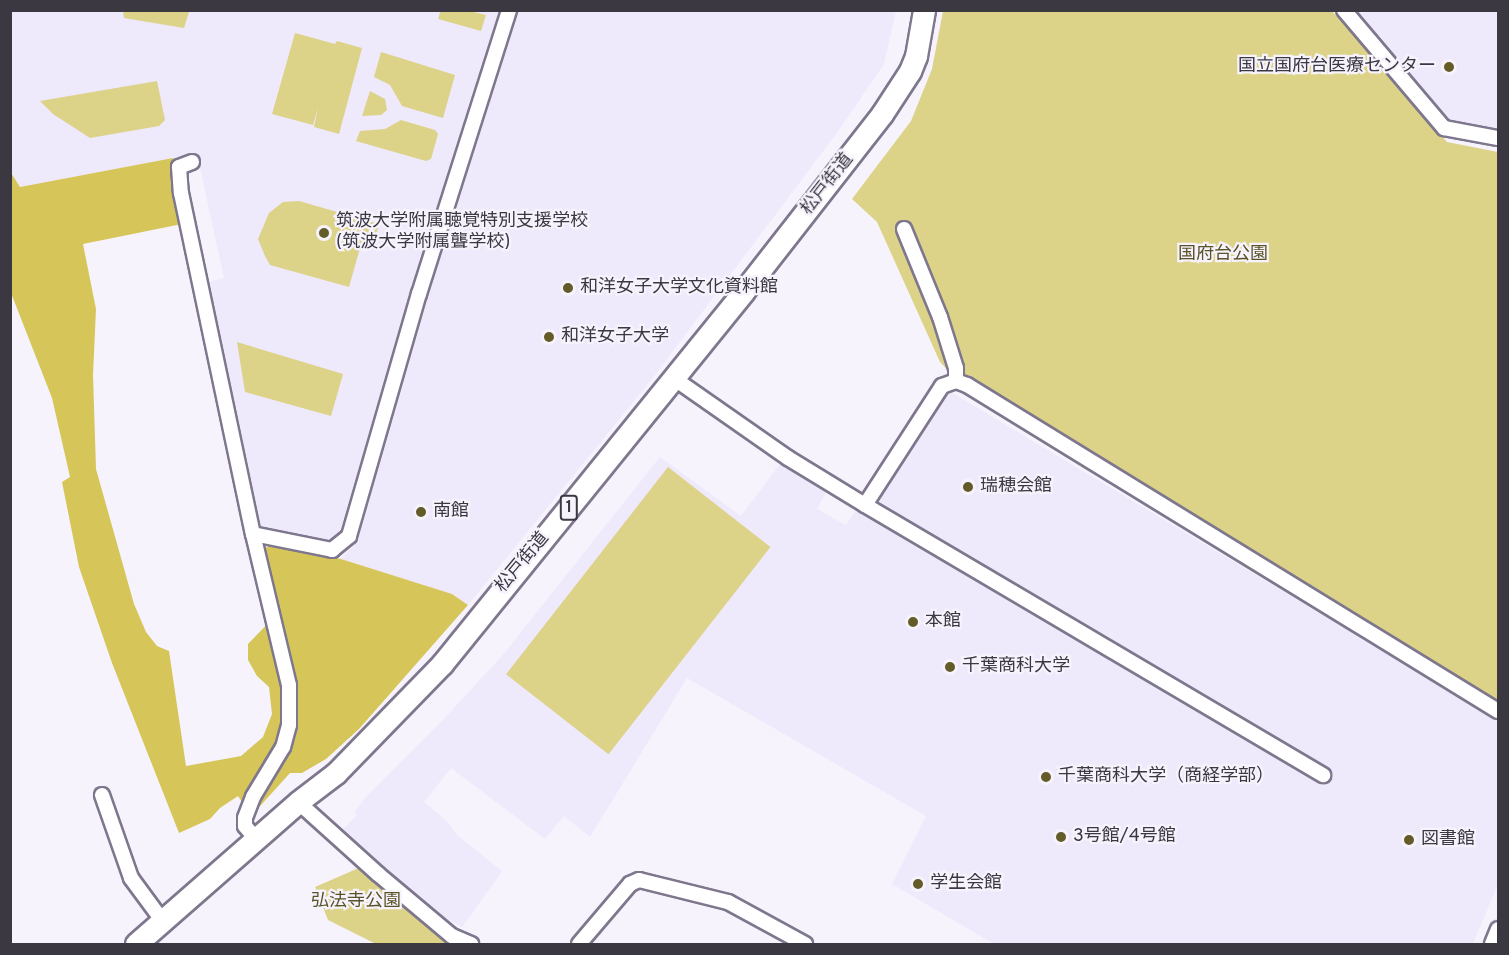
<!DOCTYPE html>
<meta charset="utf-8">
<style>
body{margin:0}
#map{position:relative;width:1509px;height:955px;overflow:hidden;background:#f6f3fd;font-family:Overpass,"Noto Sans JP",sans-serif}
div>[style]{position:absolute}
.built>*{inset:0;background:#efe9fc}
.green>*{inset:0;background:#dcd288;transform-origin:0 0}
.forest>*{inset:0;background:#d6c65a}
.roads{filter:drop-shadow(2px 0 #7e778d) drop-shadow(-2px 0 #7e778d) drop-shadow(0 2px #7e778d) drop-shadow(0 -2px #7e778d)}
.street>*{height:14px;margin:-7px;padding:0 7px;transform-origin:7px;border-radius:7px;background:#fff}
.primary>*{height:21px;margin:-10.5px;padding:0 10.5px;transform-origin:10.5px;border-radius:10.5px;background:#fff}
.dots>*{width:16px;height:16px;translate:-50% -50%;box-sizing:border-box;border:3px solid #f6f3fd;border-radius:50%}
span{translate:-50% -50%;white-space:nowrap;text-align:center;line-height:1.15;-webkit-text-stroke:4.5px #f6f3fd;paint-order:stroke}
.shield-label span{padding:2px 4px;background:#f6f3fd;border:2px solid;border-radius:4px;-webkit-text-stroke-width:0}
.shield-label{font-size:16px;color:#3b3842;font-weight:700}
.poi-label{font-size:18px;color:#3b3842}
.right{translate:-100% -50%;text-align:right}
.left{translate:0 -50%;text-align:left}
.street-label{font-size:18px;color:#3b3842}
.park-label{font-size:18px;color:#5a5327}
.frame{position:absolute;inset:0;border:12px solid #3b3842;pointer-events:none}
</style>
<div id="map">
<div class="built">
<i style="clip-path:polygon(10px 11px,502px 11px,417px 283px,344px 534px,328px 543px,257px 526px,205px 283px,224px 278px,197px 154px,20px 187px,11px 171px)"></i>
<i style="clip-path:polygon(515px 11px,896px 11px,884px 64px,839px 130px,652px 379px,468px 605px,451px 594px,341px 559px,355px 544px,426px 294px)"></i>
<i style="clip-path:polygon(1354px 11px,1498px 11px,1498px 135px,1444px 123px)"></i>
<i style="clip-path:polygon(946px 389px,1498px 720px,1498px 884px,1473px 944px,994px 944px,892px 884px,926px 816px,687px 678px,590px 837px,564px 816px,545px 839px,451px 768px,424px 802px,448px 822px,456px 834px,502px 871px,462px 927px,437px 913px,419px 900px,343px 833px,343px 829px,357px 815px,355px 812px,365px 798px,442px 721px,502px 656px,660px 457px,741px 516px,781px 463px,827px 491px,817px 509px,846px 525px,857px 509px,881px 522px,888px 510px,880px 504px,881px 493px)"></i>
</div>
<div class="green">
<i style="clip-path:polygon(186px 10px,189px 12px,184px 28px,124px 18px,123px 11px)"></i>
<i style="clip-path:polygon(441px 10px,470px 11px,486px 15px,481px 31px,438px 19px)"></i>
<i style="clip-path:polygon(943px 11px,1332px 11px,1447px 142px,1498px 152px,1498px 704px,957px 380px,940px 362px,877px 222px,852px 199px,911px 121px,932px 69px)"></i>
<i style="clip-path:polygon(295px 33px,335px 44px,337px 41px,362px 48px,339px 134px,314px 127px,318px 108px,313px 125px,272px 114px)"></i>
<i style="clip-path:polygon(381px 52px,455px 75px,443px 118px,402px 106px,390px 85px,374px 77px)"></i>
<i style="clip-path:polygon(157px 81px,165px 120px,159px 126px,90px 138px,53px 114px,40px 101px)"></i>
<i style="clip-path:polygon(370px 91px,385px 99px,387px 110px,381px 115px,362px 116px)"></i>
<i style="clip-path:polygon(401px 120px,435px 130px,438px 134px,431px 159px,426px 161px,356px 141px,360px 131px,385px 129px)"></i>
<i style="clip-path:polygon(299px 201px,379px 224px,374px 242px,360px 248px,349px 287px,270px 265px,265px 256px,258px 239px,269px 213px,283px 202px)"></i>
<i style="clip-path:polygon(237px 342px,343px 374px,331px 416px,245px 392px)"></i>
<i style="left:668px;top:467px;width:130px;height:263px;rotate:38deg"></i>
<i style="clip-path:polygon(361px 867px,445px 941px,452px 944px,376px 944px,328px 920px,315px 887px)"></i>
</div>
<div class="forest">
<i style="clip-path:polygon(173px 158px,182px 224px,83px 244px,96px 309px,93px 375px,96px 469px,134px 604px,146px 632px,157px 646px,169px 651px,186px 766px,241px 756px,263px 737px,272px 714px,269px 687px,257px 676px,248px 660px,248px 644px,280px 611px,265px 548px,274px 544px,341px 559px,452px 594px,468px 605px,359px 729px,326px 759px,302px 773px,290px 773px,251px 816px,238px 796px,220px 808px,210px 819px,179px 833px,112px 663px,79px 567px,62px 482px,70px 477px,52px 398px,11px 293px,10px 171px,20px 187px)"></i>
</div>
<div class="roads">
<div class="street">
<i style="left:1344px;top:10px;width:155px;rotate:49.7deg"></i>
<i style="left:1444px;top:128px;width:55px;rotate:10.5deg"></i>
<i style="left:192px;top:162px;width:14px;rotate:159deg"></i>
<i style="left:179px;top:167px;width:26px;rotate:86deg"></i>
<i style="left:181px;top:193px;width:349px;rotate:78.1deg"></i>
<i style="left:253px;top:534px;width:155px;rotate:76.6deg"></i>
<i style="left:289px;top:685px;width:40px;rotate:90deg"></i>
<i style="left:289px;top:725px;width:23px;rotate:105deg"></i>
<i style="left:283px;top:747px;width:58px;rotate:121deg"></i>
<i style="left:253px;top:797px;width:22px;rotate:111deg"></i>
<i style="left:245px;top:818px;width:8px;rotate:90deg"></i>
<i style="left:245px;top:826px;width:17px;rotate:50deg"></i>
<i style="left:904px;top:229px;width:95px;rotate:67.8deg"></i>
<i style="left:940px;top:317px;width:53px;rotate:72.6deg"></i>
<i style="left:956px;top:368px;width:13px;rotate:90deg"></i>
<i style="left:672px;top:377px;width:141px;rotate:34.9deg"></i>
<i style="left:788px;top:458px;width:90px;rotate:31.4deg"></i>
<i style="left:865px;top:505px;width:142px;rotate:-57.1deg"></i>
<i style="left:942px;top:386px;width:15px;rotate:-20deg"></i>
<i style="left:956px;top:381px;width:12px;rotate:20deg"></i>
<i style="left:967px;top:385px;width:623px;rotate:31.55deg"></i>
<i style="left:865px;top:505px;width:532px;rotate:30.52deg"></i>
<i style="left:253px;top:534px;width:81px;rotate:11.4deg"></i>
<i style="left:332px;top:550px;width:22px;rotate:-39deg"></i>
<i style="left:349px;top:536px;width:252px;rotate:-73.9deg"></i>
<i style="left:419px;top:294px;width:298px;rotate:-72.4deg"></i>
<i style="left:102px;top:795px;width:88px;rotate:70.7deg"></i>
<i style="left:131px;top:878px;width:52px;rotate:53.6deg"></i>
<i style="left:298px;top:802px;width:108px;rotate:42deg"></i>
<i style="left:378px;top:874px;width:97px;rotate:40deg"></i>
<i style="left:452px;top:936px;width:21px;rotate:23deg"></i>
<i style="left:579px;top:944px;width:79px;rotate:-49.6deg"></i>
<i style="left:630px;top:884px;width:10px;rotate:-24deg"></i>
<i style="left:639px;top:880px;width:92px;rotate:13.9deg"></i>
<i style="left:728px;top:902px;width:88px;rotate:28.6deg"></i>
<i style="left:1492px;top:944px;width:16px;rotate:-68deg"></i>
</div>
<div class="primary">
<i style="left:136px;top:944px;width:215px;rotate:-41.2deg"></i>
<i style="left:298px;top:802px;width:48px;rotate:-37.3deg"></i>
<i style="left:336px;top:773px;width:152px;rotate:-45.8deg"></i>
<i style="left:442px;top:664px;width:479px;rotate:-51deg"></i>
<i style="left:743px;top:292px;width:226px;rotate:-52deg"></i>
<i style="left:882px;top:114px;width:51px;rotate:-56.9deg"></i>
<i style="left:910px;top:71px;width:16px;rotate:-68deg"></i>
<i style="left:916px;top:56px;width:47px;rotate:-80.1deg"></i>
</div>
</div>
<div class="dots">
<i style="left:1449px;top:67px;background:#635c28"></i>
<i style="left:324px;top:233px;background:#635c28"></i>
<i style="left:568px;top:288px;background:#635c28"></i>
<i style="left:549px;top:337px;background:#635c28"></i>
<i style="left:968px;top:487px;background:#635c28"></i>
<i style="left:421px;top:512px;background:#635c28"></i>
<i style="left:913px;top:622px;background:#635c28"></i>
<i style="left:950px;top:667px;background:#635c28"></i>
<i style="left:1046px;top:777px;background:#635c28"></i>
<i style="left:1061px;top:837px;background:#635c28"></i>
<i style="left:1409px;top:840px;background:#635c28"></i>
<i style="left:918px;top:884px;background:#635c28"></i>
</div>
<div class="shield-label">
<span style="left:569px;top:508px">1</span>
</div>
<div class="poi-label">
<span class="right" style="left:1436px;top:67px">国立国府台医療センター</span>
<span class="left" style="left:336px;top:233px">筑波大学附属聴覚特別支援学校<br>(筑波大学附属聾学校)</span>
<span class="left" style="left:580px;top:288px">和洋女子大学文化資料館</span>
<span class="left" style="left:561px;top:337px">和洋女子大学</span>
<span class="left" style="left:980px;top:487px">瑞穂会館</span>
<span class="left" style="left:433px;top:512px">南館</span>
<span class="left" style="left:925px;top:622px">本館</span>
<span class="left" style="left:962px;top:667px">千葉商科大学</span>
<span class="left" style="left:1058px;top:777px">千葉商科大学（商経学部）</span>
<span class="left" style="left:1073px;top:837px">3号館/4号館</span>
<span class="left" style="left:1421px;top:840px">図書館</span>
<span class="left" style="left:930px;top:884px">学生会館</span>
</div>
<div class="street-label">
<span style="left:828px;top:185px;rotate:-52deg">松戸街道</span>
<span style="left:523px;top:563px;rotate:-50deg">松戸街道</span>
</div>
<div class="park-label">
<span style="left:1223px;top:255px">国府台公園</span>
<span style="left:356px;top:902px">弘法寺公園</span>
</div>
<div class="frame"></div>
</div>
